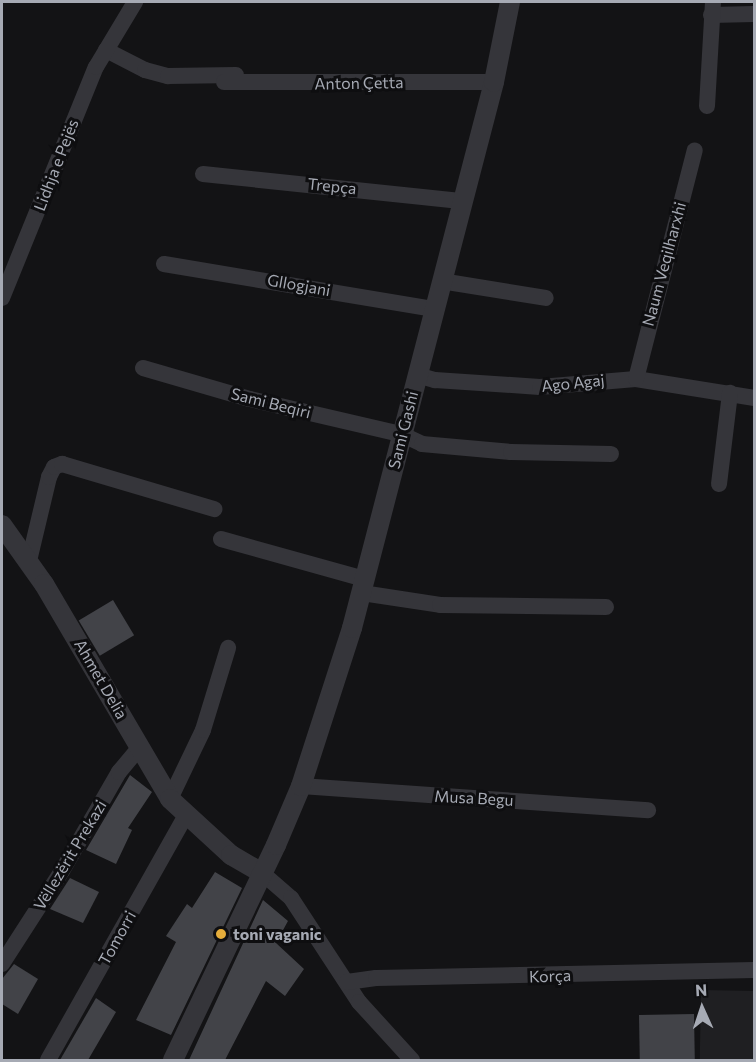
<!DOCTYPE html>
<meta charset="utf-8">
<style>
body{margin:0}
#map{position:relative;width:756px;height:1062px;overflow:hidden;background:#131315;font-family:Commissioner,sans-serif}
div>[style]{position:absolute}
.built>*{inset:0;background:#1f1f22;transform-origin:0 0}
.building>*{inset:0;background:#424348;transform-origin:0 0}
.minor>*{height:16px;margin:-8px;padding:0 8px;transform-origin:8px;border-radius:8px;background:#35353a}
.tertiary>*{height:20px;margin:-10px;padding:0 10px;transform-origin:10px;border-radius:10px;background:#35353a}
.dots>*{width:16px;height:16px;translate:-50% -50%;box-sizing:border-box;border:3px solid #0e0e10;border-radius:50%}
span{translate:-50% -50%;white-space:nowrap;text-align:center;line-height:1.15;-webkit-text-stroke:6px #0e0e10;paint-order:stroke}
.street-label{font-size:16px;color:#a6aab4}
.poi-label{font-size:16px;color:#a6aab4;font-weight:700}
.left{translate:0 -50%;text-align:left}
.frame{position:absolute;inset:0;border:3px solid #a6aab4;pointer-events:none}
.north{position:absolute;left:672px;top:978px;width:60px;height:60px;-webkit-text-stroke:4px #0e0e10;paint-order:stroke;rotate:357deg;font-size:16px;font-weight:700;line-height:24px;text-align:center;color:#a6aab4}
.north::after{content:'';display:block;margin:auto;width:21px;height:27px;background:#a6aab4;clip-path:polygon(50% 0,100% 100%,50% 72%,0 100%)}
</style>
<div id="map">
<div class="built">
<i style="left:701px;top:990px;width:53px;height:70px;rotate:1deg"></i>
</div>
<div class="building">
<i style="left:113px;top:600px;width:41px;height:40px;rotate:59deg"></i>
<i style="clip-path:polygon(130px 775px,152px 792px,128px 828px,132px 830px,116px 864px,86px 850px)"></i>
<i style="clip-path:polygon(215px 872px,242px 888px,171px 1035px,136px 1020px,176px 942px,166px 936px,187px 904px,192px 908px)"></i>
<i style="clip-path:polygon(70px 878px,99px 892px,83px 923px,50px 909px)"></i>
<i style="clip-path:polygon(263px 900px,288px 921px,276px 943px,304px 969px,285px 996px,266px 981px,225px 1060px,189px 1060px)"></i>
<i style="clip-path:polygon(14px 964px,38px 979px,18px 1014px,2px 1004px,2px 979px)"></i>
<i style="clip-path:polygon(96px 998px,116px 1012px,88px 1060px,60px 1060px)"></i>
<i style="left:694px;top:1014px;width:46px;height:55px;rotate:89deg"></i>
</div>
<div class="minor">
<i style="left:711px;top:15px;width:43px;rotate:-1.3deg"></i>
<i style="left:106px;top:50px;width:44px;rotate:27.1deg"></i>
<i style="left:145px;top:70px;width:24px;rotate:15deg"></i>
<i style="left:168px;top:76px;width:68px;rotate:-0.8deg"></i>
<i style="left:224px;top:82px;width:270px"></i>
<i style="left:707px;top:106px;width:104px;rotate:-86.7deg"></i>
<i style="left:203px;top:174px;width:259px;rotate:6deg"></i>
<i style="left:164px;top:264px;width:274px;rotate:9.5deg"></i>
<i style="left:441px;top:281px;width:106px;rotate:9.2deg"></i>
<i style="left:2px;top:298px;width:249px;rotate:-67.9deg"></i>
<i style="left:96px;top:67px;width:76px;rotate:-59deg"></i>
<i style="left:143px;top:368px;width:111px;rotate:16.2deg"></i>
<i style="left:250px;top:399px;width:155px;rotate:13.1deg"></i>
<i style="left:401px;top:434px;width:23px;rotate:25deg"></i>
<i style="left:422px;top:444px;width:89px;rotate:5.1deg"></i>
<i style="left:511px;top:452px;width:100px;rotate:1.1deg"></i>
<i style="left:417px;top:375px;width:19px;rotate:16deg"></i>
<i style="left:435px;top:380px;width:105px;rotate:3.8deg"></i>
<i style="left:540px;top:387px;width:96px;rotate:-4.8deg"></i>
<i style="left:636px;top:379px;width:120px;rotate:9.1deg"></i>
<i style="left:636px;top:379px;width:236px;rotate:-75.6deg"></i>
<i style="left:719px;top:484px;width:92px;rotate:-83.1deg"></i>
<i style="left:221px;top:539px;width:148px;rotate:15.6deg"></i>
<i style="left:29px;top:561px;width:86px;rotate:-76.6deg"></i>
<i style="left:49px;top:477px;width:11px;rotate:-63deg"></i>
<i style="left:54px;top:467px;width:9px;rotate:-21deg"></i>
<i style="left:62px;top:464px;width:159px;rotate:16.5deg"></i>
<i style="left:362px;top:593px;width:79px;rotate:8.7deg"></i>
<i style="left:440px;top:605px;width:166px;rotate:0.7deg"></i>
<i style="left:301px;top:786px;width:348px;rotate:4deg"></i>
<i style="left:170px;top:799px;width:76px;rotate:-64.4deg"></i>
<i style="left:203px;top:730px;width:86px;rotate:-73deg"></i>
<i style="left:261px;top:872px;width:40px;rotate:41deg"></i>
<i style="left:291px;top:898px;width:124px;rotate:56.8deg"></i>
<i style="left:359px;top:1002px;width:79px;rotate:47.6deg"></i>
<i style="left:2px;top:964px;width:111px;rotate:-57.2deg"></i>
<i style="left:62px;top:871px;width:114px;rotate:-60.1deg"></i>
<i style="left:119px;top:772px;width:31px;rotate:-50deg"></i>
<i style="left:347px;top:982px;width:29px;rotate:-8deg"></i>
<i style="left:376px;top:978px;width:378px;rotate:-1.2deg"></i>
<i style="left:48px;top:1060px;width:281px;rotate:-60.6deg"></i>
</div>
<div class="tertiary">
<i style="left:2px;top:525px;width:72px;rotate:54.6deg"></i>
<i style="left:44px;top:584px;width:249px;rotate:59.6deg"></i>
<i style="left:170px;top:799px;width:83px;rotate:42.6deg"></i>
<i style="left:231px;top:855px;width:34px;rotate:30deg"></i>
<i style="left:173px;top:1060px;width:238px;rotate:-64.4deg"></i>
<i style="left:276px;top:845px;width:64px;rotate:-67deg"></i>
<i style="left:301px;top:786px;width:166px;rotate:-72.1deg"></i>
<i style="left:352px;top:628px;width:564px;rotate:-75.42deg"></i>
<i style="left:494px;top:82px;width:82px;rotate:-78.7deg"></i>
</div>
<div class="dots">
<i style="left:221px;top:934px;background:#e5ad3b"></i>
</div>
<div class="street-label">
<span style="left:359px;top:83px;rotate:-1deg">Anton Çetta</span>
<span style="left:56px;top:165px;rotate:-69deg">Lidhja e Pejës</span>
<span style="left:332px;top:186px;rotate:6deg">Trepça</span>
<span style="left:664px;top:264px;rotate:-75deg">Naum Veqilharxhi</span>
<span style="left:299px;top:285px;rotate:10deg">Gllogjani</span>
<span style="left:573px;top:383px;rotate:-6deg">Ago Agaj</span>
<span style="left:271px;top:403px;rotate:14deg">Sami Beqiri</span>
<span style="left:403px;top:430px;rotate:-76deg">Sami Gashi</span>
<span style="left:101px;top:679px;rotate:60deg">Ahmet Delia</span>
<span style="left:474px;top:798px;rotate:3deg">Musa Begu</span>
<span style="left:70px;top:855px;rotate:-59deg">Vëllezërit Prekazi</span>
<span style="left:117px;top:938px;rotate:-61deg">Tomorri</span>
<span style="left:550px;top:976px;rotate:-2deg">Korça</span>
</div>
<div class="poi-label">
<span class="left" style="left:233px;top:934px">toni vaganic</span>
</div>
<div class="frame"></div>
<div class="north">N</div>
</div>
